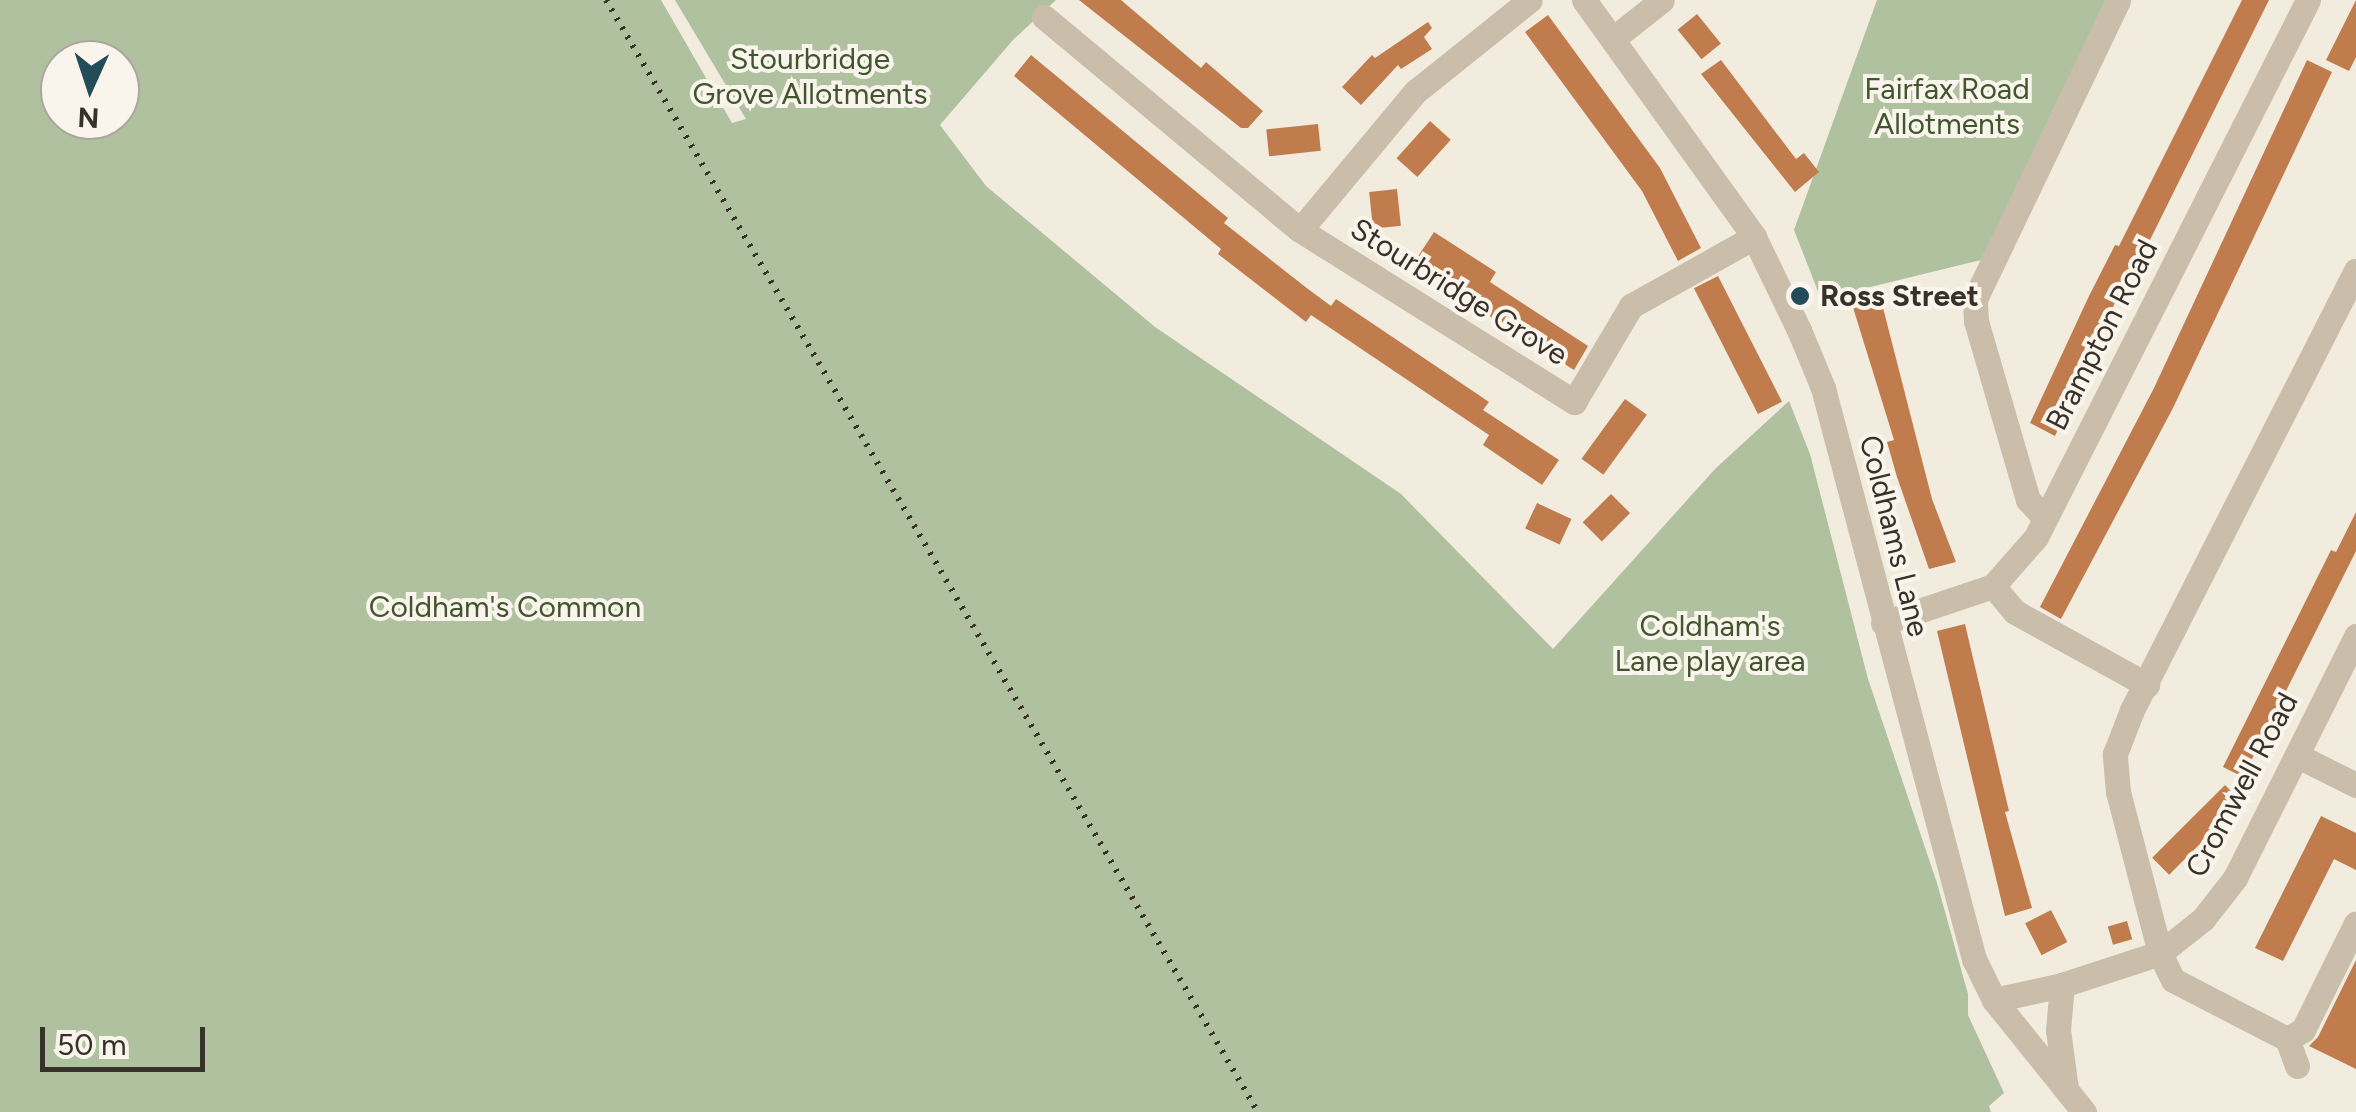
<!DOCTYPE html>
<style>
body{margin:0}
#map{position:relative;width:2356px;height:1112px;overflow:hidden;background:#f2ecdf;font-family:Figtree,sans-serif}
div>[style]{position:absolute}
.green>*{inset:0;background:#b0c19f}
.building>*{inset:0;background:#c17c4e;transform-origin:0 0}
.minor>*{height:25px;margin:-12.5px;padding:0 12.5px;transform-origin:12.5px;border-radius:12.5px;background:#cabeab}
.rail>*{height:6px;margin-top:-3px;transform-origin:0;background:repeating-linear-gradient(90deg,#38312a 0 2.5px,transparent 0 10.5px)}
.dots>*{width:28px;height:28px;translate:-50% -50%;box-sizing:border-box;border:5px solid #faf5ec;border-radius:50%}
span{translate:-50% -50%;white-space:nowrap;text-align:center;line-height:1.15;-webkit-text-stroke:8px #faf5ec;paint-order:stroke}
.park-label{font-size:30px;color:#41562f}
.street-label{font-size:30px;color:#38312a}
.poi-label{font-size:30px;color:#38312a;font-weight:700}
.left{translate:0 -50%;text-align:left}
.north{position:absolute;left:40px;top:40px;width:100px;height:100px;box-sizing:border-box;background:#faf5ec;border:2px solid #aca79e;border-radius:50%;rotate:183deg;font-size:28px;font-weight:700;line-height:40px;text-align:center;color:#38312a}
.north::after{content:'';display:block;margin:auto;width:35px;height:45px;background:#214c58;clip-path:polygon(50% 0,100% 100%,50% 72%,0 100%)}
.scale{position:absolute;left:40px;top:1027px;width:165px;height:45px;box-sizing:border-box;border:5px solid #38312a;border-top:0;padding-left:12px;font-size:30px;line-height:35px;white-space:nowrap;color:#38312a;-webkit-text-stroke:8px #faf5ec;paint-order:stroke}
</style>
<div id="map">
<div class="green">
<i style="clip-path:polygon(evenodd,0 0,661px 0,732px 123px,746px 119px,675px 0,1056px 0,1013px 40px,940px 125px,986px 186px,1155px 327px,1401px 494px,1553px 649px,1715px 469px,1789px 401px,1810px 454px,1868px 679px,1937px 883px,1968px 994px,1968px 1015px,2004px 1093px,1989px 1106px,1991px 1112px,0 1112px,0 0,60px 60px,120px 60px,120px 120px,60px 120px,60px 60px)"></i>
<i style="clip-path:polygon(1877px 0,2112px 0,1985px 259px,1821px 299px,1794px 230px)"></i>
</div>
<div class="building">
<i style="clip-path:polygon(1079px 0,1121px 0,1201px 68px,1206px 62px,1263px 111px,1248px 128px,1241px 128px)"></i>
<i style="clip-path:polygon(2242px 0,2269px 0,2145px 250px,2140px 247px,2055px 436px,2030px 423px,2089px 296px,2115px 245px,2119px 246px)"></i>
<i style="clip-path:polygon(2356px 0,2356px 57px,2349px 71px,2326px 60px)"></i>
<i style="left:1697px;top:14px;width:38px;height:25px;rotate:51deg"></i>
<i style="clip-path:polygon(1548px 15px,1660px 168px,1701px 248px,1678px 261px,1642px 191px,1525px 32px)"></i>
<i style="clip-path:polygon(1428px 22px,1432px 28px,1424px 37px,1432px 49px,1401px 69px,1398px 65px,1361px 105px,1342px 87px,1372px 55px,1375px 58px)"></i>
<i style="clip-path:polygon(1031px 55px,1228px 218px,1224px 223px,1308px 289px,1331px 306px,1336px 299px,1458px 381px,1489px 402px,1483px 410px,1559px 460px,1542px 485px,1483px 445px,1489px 435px,1311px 315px,1306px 322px,1218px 254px,1221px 249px,1014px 76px)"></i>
<i style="clip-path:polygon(1721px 60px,1796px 159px,1804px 153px,1819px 172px,1795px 192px,1701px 74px)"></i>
<i style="clip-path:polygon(2307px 60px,2332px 72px,2173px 408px,2061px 619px,2040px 607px,2154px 388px)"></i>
<i style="left:1430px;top:121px;width:28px;height:50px;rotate:42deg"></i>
<i style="left:1318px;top:124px;width:27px;height:52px;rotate:84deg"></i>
<i style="left:1397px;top:189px;width:37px;height:28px;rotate:84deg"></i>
<i style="clip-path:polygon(1434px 232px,1496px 272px,1490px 282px,1588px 346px,1574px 370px,1483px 312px,1488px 304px,1417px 258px)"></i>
<i style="left:1718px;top:276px;width:141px;height:27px;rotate:63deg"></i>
<i style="clip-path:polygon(1872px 296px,1880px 296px,1932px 499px,1956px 562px,1929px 569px,1897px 477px,1887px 442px,1894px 440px,1851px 301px)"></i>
<i style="left:1625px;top:399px;width:27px;height:74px;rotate:36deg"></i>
<i style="left:1611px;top:494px;width:27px;height:40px;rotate:45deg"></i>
<i style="left:1537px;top:503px;width:38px;height:28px;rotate:25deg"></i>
<i style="clip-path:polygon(2356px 512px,2356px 551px,2243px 777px,2223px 767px,2331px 550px,2336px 552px)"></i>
<i style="clip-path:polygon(1965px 624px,2009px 811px,2005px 812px,2032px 908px,2005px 916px,1937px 631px)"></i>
<i style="left:2225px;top:785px;width:24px;height:103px;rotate:45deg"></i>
<i style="clip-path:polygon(2321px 816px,2356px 833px,2356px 870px,2334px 859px,2283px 961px,2255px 948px)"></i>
<i style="left:2051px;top:910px;width:36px;height:29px;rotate:63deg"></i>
<i style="left:2127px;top:921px;width:19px;height:20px;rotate:74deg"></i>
<i style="clip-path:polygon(2356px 960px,2356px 1069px,2309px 1046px,2318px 1037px)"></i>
</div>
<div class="minor">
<i style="left:1584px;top:0;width:292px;rotate:54.3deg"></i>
<i style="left:1754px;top:237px;width:103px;rotate:64.2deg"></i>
<i style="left:1799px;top:330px;width:63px;rotate:67.5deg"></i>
<i style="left:1823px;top:388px;width:591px;rotate:75.19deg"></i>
<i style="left:1974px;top:959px;width:46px;rotate:64deg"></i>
<i style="left:1994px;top:1000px;width:144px;rotate:51.2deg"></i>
<i style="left:1044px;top:17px;width:333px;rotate:39.8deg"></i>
<i style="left:1300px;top:230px;width:324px;rotate:32.1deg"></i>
<i style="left:1574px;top:402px;width:112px;rotate:-59.3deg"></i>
<i style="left:1631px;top:306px;width:141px;rotate:-29.3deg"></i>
<i style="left:1614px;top:38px;width:61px;rotate:-38.4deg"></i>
<i style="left:1300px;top:230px;width:180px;rotate:-50.2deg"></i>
<i style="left:1415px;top:92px;width:147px;rotate:-38.7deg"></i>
<i style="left:2045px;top:518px;width:25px;rotate:-133deg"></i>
<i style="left:2028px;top:500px;width:186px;rotate:-106.2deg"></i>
<i style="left:1976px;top:321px;width:22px;rotate:-93deg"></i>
<i style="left:1975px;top:299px;width:331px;rotate:-64.4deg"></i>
<i style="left:1993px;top:586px;width:34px;rotate:50deg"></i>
<i style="left:2015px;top:612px;width:151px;rotate:28.9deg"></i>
<i style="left:1883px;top:623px;width:116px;rotate:-18.6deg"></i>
<i style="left:1993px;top:586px;width:65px;rotate:-48.7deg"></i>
<i style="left:2036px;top:537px;width:602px;rotate:-63.14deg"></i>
<i style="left:2298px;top:756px;width:65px;rotate:26.6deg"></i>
<i style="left:2062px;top:985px;width:45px;rotate:95.1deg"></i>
<i style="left:2058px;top:1030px;width:60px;rotate:82.3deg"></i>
<i style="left:1994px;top:1000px;width:70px;rotate:-12.4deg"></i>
<i style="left:2062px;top:985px;width:103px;rotate:-18.1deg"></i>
<i style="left:2160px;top:953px;width:55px;rotate:-38.3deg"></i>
<i style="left:2203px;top:919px;width:52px;rotate:-52deg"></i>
<i style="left:2235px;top:878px;width:271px;rotate:-63.4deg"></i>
<i style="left:2287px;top:1039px;width:18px;rotate:-29deg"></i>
<i style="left:2303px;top:1030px;width:119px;rotate:-63.6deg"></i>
<i style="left:2297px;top:1066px;width:29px;rotate:-110deg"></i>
<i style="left:2287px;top:1039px;width:128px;rotate:-152.6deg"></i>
<i style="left:2173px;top:980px;width:30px;rotate:-116deg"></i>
<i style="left:2160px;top:953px;width:166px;rotate:-104.6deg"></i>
<i style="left:2118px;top:792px;width:38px;rotate:-95deg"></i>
<i style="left:2115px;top:754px;width:47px;rotate:-68.9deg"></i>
<i style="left:2132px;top:710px;width:493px;rotate:-63deg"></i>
</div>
<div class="rail">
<i style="left:606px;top:0;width:1289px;rotate:59.62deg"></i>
</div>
<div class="dots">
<i style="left:1800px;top:296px;background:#214c58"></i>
</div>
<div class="park-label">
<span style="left:810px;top:76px">Stourbridge<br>Grove Allotments</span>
<span style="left:1947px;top:106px">Fairfax Road<br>Allotments</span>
<span style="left:505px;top:607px">Coldham's Common</span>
<span style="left:1710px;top:643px">Coldham's<br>Lane play area</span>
</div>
<div class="street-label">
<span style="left:1459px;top:292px;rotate:32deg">Stourbridge Grove</span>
<span style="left:2102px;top:335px;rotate:-63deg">Brampton Road</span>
<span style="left:1894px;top:536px;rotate:76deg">Coldhams Lane</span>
<span style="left:2242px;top:785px;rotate:-62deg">Cromwell Road</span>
</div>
<div class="poi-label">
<span class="left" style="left:1820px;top:296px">Ross Street</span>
</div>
<div class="north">N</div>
<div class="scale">50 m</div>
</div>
